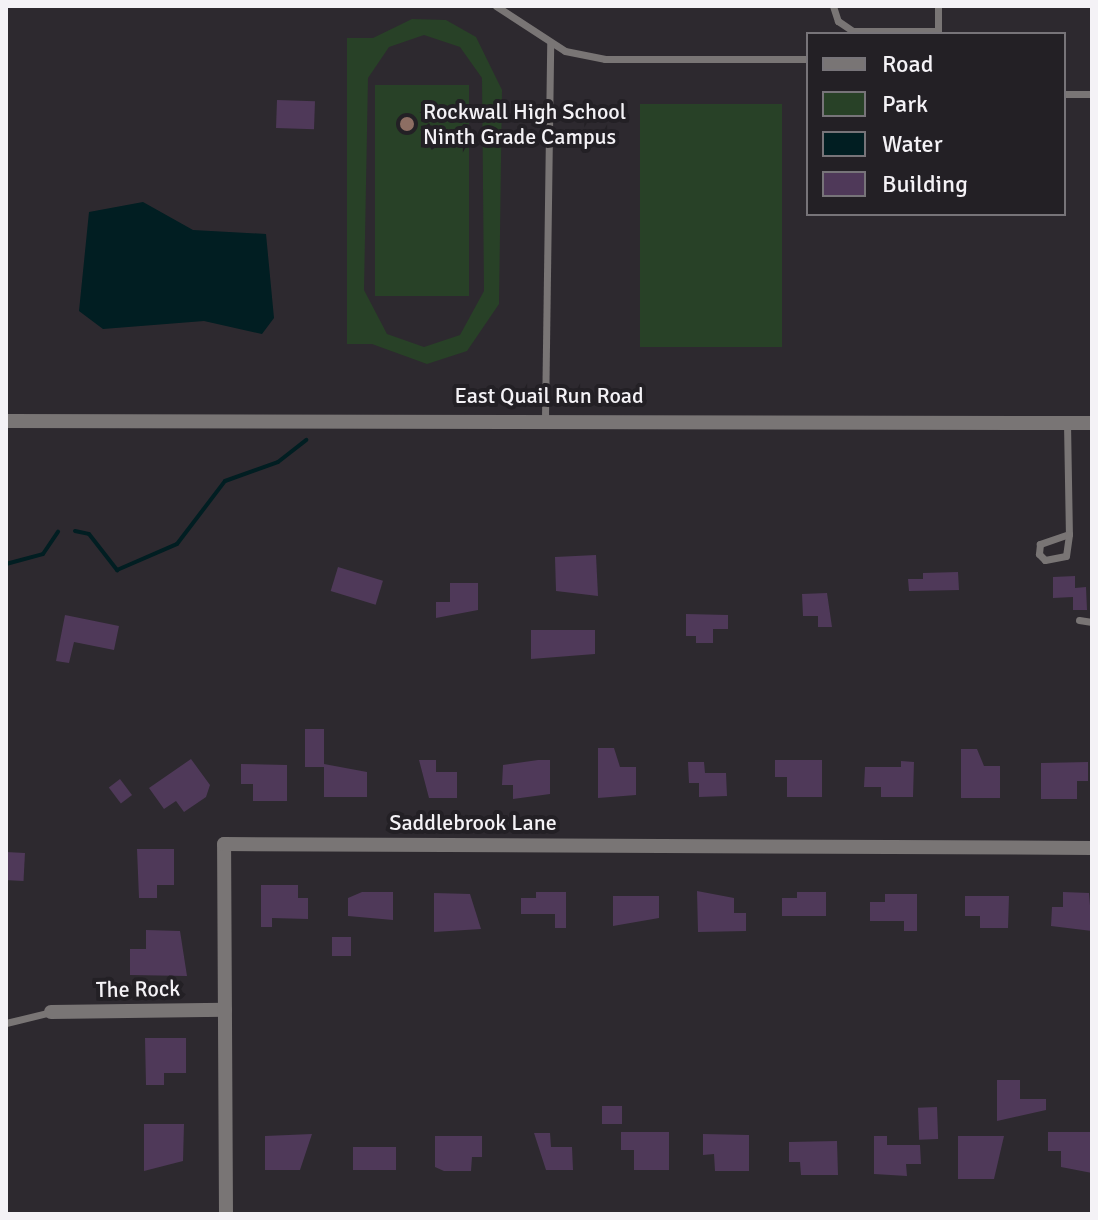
<!DOCTYPE html>
<style>
body{margin:0}
#map{position:relative;width:1098px;height:1220px;overflow:hidden;background:#2d292f;font-family:Signika,sans-serif}
div>[style]{position:absolute}
.green>*{inset:0;background:#284127;transform-origin:0 0}
.water>*{inset:0;background:#011e22}
.stream>*{height:4px;margin:-2px;padding:0 2px;transform-origin:2px;border-radius:2px;background:#011e22}
.building>*{inset:0;background:#4f3959;transform-origin:0 0}
.lane>*{height:7px;margin:-3.5px;padding:0 3.5px;transform-origin:3.5px;border-radius:3.5px;background:#797575}
.street>*{height:14px;margin:-7px;padding:0 7px;transform-origin:7px;border-radius:7px;background:#797575}
.dots>*{width:22px;height:22px;translate:-50% -50%;box-sizing:border-box;border:4px solid #232025;border-radius:50%}
span{translate:-50% -50%;white-space:nowrap;text-align:center;line-height:1.15;-webkit-text-stroke:8px #232025;paint-order:stroke}
.poi-label{font-size:22px;color:#f4f2f6}
.left{translate:0 -50%;text-align:left}
.street-label{font-size:22px;color:#f4f2f6}
.frame{position:absolute;inset:0;border:8px solid #f4f2f6;pointer-events:none}
.legend{position:absolute;left:806px;top:32px;width:260px;height:184px;box-sizing:border-box;background:#232025;border:2px solid #777479;margin:0;padding:10px 14px;list-style:none;font-size:24px;color:#f4f2f6}
.legend li{display:flex;align-items:center;gap:16px;height:40px}
.legend b{width:40px;border:2px solid #777479}
</style>
<div id="map">
<div class="green">
<i style="clip-path:polygon(evenodd,412px 19px,446px 20px,476px 37px,502px 90px,499px 304px,467px 351px,427px 364px,372px 344px,347px 344px,347px 38px,373px 38px,412px 19px,424px 35px,460px 47px,482px 78px,484px 291px,460px 335px,424px 347px,387px 334px,364px 290px,368px 78px,389px 47px,424px 35px)"></i>
<i style="left:375px;top:85px;width:94px;height:211px"></i>
<i style="left:640px;top:104px;width:142px;height:243px"></i>
</div>
<div class="water">
<i style="clip-path:polygon(143px 202px,193px 230px,266px 234px,274px 318px,262px 334px,204px 321px,103px 329px,79px 311px,89px 212px)"></i>
</div>
<div class="stream">
<i style="left:75px;top:531px;width:14px;rotate:12deg"></i>
<i style="left:89px;top:534px;width:46px;rotate:52.1deg"></i>
<i style="left:117px;top:570px;width:65px;rotate:-23.4deg"></i>
<i style="left:177px;top:544px;width:79px;rotate:-52.7deg"></i>
<i style="left:225px;top:481px;width:56px;rotate:-19.7deg"></i>
<i style="left:278px;top:462px;width:36px;rotate:-38deg"></i>
<i style="left:6px;top:564px;width:38px;rotate:-15deg"></i>
<i style="left:43px;top:554px;width:27px;rotate:-56deg"></i>
</div>
<div class="building">
<i style="left:277px;top:100px;width:38px;height:28px;rotate:2deg"></i>
<i style="clip-path:polygon(596px 555px,598px 596px,556px 591px,555px 557px)"></i>
<i style="left:338px;top:567px;width:47px;height:25px;rotate:17deg"></i>
<i style="clip-path:polygon(958px 572px,959px 590px,909px 591px,908px 579px,923px 579px,923px 573px)"></i>
<i style="clip-path:polygon(1075px 576px,1075px 588px,1086px 587px,1087px 610px,1073px 610px,1073px 597px,1053px 598px,1053px 577px)"></i>
<i style="clip-path:polygon(450px 583px,478px 583px,478px 610px,436px 618px,436px 602px,450px 602px)"></i>
<i style="clip-path:polygon(827px 593px,832px 627px,818px 627px,818px 616px,803px 616px,802px 594px)"></i>
<i style="clip-path:polygon(686px 614px,728px 615px,728px 629px,713px 629px,713px 643px,696px 643px,696px 636px,686px 636px)"></i>
<i style="clip-path:polygon(65px 615px,119px 626px,114px 650px,74px 642px,69px 663px,56px 661px)"></i>
<i style="clip-path:polygon(531px 630px,595px 630px,595px 654px,531px 659px)"></i>
<i style="left:305px;top:729px;width:19px;height:38px"></i>
<i style="clip-path:polygon(598px 748px,614px 748px,620px 767px,636px 767px,636px 795px,598px 798px)"></i>
<i style="clip-path:polygon(961px 749px,977px 749px,984px 766px,1000px 766px,1000px 798px,961px 798px)"></i>
<i style="clip-path:polygon(191px 759px,210px 785px,206px 797px,184px 812px,176px 801px,164px 809px,149px 788px)"></i>
<i style="clip-path:polygon(419px 760px,436px 760px,436px 772px,457px 772px,457px 798px,429px 798px)"></i>
<i style="clip-path:polygon(538px 760px,550px 760px,550px 794px,513px 799px,513px 785px,502px 785px,503px 765px)"></i>
<i style="clip-path:polygon(775px 760px,822px 760px,822px 797px,787px 797px,787px 777px,775px 777px)"></i>
<i style="clip-path:polygon(901px 761px,914px 762px,913px 797px,881px 797px,881px 787px,864px 787px,865px 767px,901px 767px)"></i>
<i style="clip-path:polygon(688px 762px,704px 762px,705px 773px,726px 773px,727px 796px,699px 797px,699px 783px,689px 783px)"></i>
<i style="clip-path:polygon(1088px 762px,1088px 781px,1077px 781px,1077px 799px,1041px 799px,1041px 763px)"></i>
<i style="clip-path:polygon(241px 764px,287px 765px,287px 801px,253px 801px,253px 784px,241px 784px)"></i>
<i style="clip-path:polygon(324px 764px,367px 772px,367px 797px,324px 797px)"></i>
<i style="left:120px;top:779px;width:20px;height:14px;rotate:53deg"></i>
<i style="clip-path:polygon(137px 849px,174px 849px,174px 885px,157px 885px,157px 898px,139px 898px)"></i>
<i style="left:6px;top:852px;width:19px;height:28px;rotate:3deg"></i>
<i style="clip-path:polygon(261px 885px,298px 885px,298px 898px,308px 898px,308px 919px,272px 918px,272px 927px,261px 927px)"></i>
<i style="clip-path:polygon(697px 891px,734px 898px,734px 913px,746px 913px,746px 931px,698px 932px)"></i>
<i style="clip-path:polygon(362px 892px,393px 892px,393px 920px,348px 916px,348px 898px)"></i>
<i style="clip-path:polygon(536px 892px,566px 892px,566px 928px,555px 928px,555px 914px,521px 914px,521px 898px,536px 898px)"></i>
<i style="clip-path:polygon(797px 892px,826px 892px,826px 916px,782px 916px,782px 898px,797px 898px)"></i>
<i style="clip-path:polygon(1063px 892px,1089px 893px,1092px 931px,1051px 926px,1052px 907px,1063px 907px)"></i>
<i style="clip-path:polygon(434px 893px,470px 894px,481px 929px,434px 932px)"></i>
<i style="clip-path:polygon(885px 894px,917px 894px,917px 931px,904px 931px,904px 921px,870px 921px,870px 902px,885px 902px)"></i>
<i style="clip-path:polygon(613px 896px,659px 896px,659px 918px,613px 926px)"></i>
<i style="clip-path:polygon(965px 896px,1009px 896px,1008px 928px,980px 928px,980px 916px,965px 916px)"></i>
<i style="clip-path:polygon(146px 930px,180px 931px,187px 976px,130px 975px,130px 949px,146px 949px)"></i>
<i style="left:332px;top:937px;width:19px;height:19px"></i>
<i style="clip-path:polygon(145px 1038px,186px 1038px,186px 1073px,164px 1073px,164px 1085px,146px 1085px)"></i>
<i style="clip-path:polygon(997px 1080px,1020px 1080px,1020px 1099px,1046px 1099px,1046px 1110px,997px 1121px)"></i>
<i style="left:602px;top:1106px;width:20px;height:18px"></i>
<i style="left:937px;top:1107px;width:32px;height:19px;rotate:88deg"></i>
<i style="clip-path:polygon(144px 1124px,184px 1124px,183px 1161px,144px 1171px)"></i>
<i style="clip-path:polygon(621px 1132px,669px 1132px,669px 1170px,634px 1170px,634px 1150px,621px 1150px)"></i>
<i style="clip-path:polygon(1048px 1132px,1092px 1132px,1092px 1173px,1061px 1167px,1061px 1151px,1048px 1151px)"></i>
<i style="clip-path:polygon(534px 1133px,550px 1133px,551px 1147px,572px 1147px,573px 1170px,546px 1170px)"></i>
<i style="clip-path:polygon(312px 1134px,300px 1170px,265px 1170px,265px 1136px)"></i>
<i style="clip-path:polygon(703px 1134px,749px 1135px,749px 1171px,715px 1171px,714px 1154px,703px 1155px)"></i>
<i style="clip-path:polygon(435px 1136px,482px 1136px,482px 1157px,472px 1157px,471px 1171px,444px 1171px,435px 1167px)"></i>
<i style="clip-path:polygon(874px 1136px,887px 1136px,887px 1145px,920px 1145px,921px 1164px,906px 1164px,907px 1176px,874px 1174px)"></i>
<i style="clip-path:polygon(958px 1136px,1004px 1136px,994px 1179px,958px 1179px)"></i>
<i style="clip-path:polygon(837px 1141px,838px 1175px,801px 1175px,800px 1162px,789px 1162px,789px 1142px)"></i>
<i style="left:353px;top:1147px;width:43px;height:23px"></i>
</div>
<div class="lane">
<i style="left:496px;top:6px;width:82px;rotate:33.1deg"></i>
<i style="left:565px;top:51px;width:41px;rotate:11.3deg"></i>
<i style="left:605px;top:59px;width:203px"></i>
<i style="left:833px;top:6px;width:16px;rotate:72deg"></i>
<i style="left:838px;top:21px;width:18px;rotate:34deg"></i>
<i style="left:853px;top:31px;width:85px"></i>
<i style="left:938px;top:34px;width:28px;rotate:-90deg"></i>
<i style="left:1064px;top:94px;width:28px"></i>
<i style="left:545px;top:418px;width:375px;rotate:-89.2deg"></i>
<i style="left:1067px;top:423px;width:111px;rotate:89deg"></i>
<i style="left:1069px;top:534px;width:31px;rotate:161deg"></i>
<i style="left:1040px;top:544px;width:10px;rotate:96deg"></i>
<i style="left:1039px;top:554px;width:8px;rotate:45deg"></i>
<i style="left:1045px;top:560px;width:21px;rotate:-11deg"></i>
<i style="left:1066px;top:556px;width:22px;rotate:-82deg"></i>
<i style="left:1079px;top:620px;width:13px;rotate:9deg"></i>
<i style="left:6px;top:1023px;width:46px;rotate:-13.7deg"></i>
</div>
<div class="street">
<i style="left:6px;top:421px;width:1086px;rotate:0.11deg"></i>
<i style="left:51px;top:1012px;width:174px;rotate:-0.7deg"></i>
<i style="left:226px;top:1214px;width:370px;rotate:-90.3deg"></i>
<i style="left:224px;top:844px;width:868px;rotate:0.26deg"></i>
</div>
<div class="dots">
<i style="left:407px;top:124px;background:#8d6e63"></i>
</div>
<div class="poi-label">
<span class="left" style="left:423px;top:124px">Rockwall High School<br>Ninth Grade Campus</span>
</div>
<div class="street-label">
<span style="left:549px;top:396px">East Quail Run Road</span>
<span style="left:473px;top:823px">Saddlebrook Lane</span>
<span style="left:138px;top:989px;rotate:-1deg">The Rock</span>
</div>
<div class="frame"></div>
<ul class="legend">
<li><b style="height:10px;background:#797575"></b>Road</li>
<li><b style="height:22px;background:#284127"></b>Park</li>
<li><b style="height:22px;background:#011e22"></b>Water</li>
<li><b style="height:22px;background:#4f3959"></b>Building</li>
</ul>
</div>
